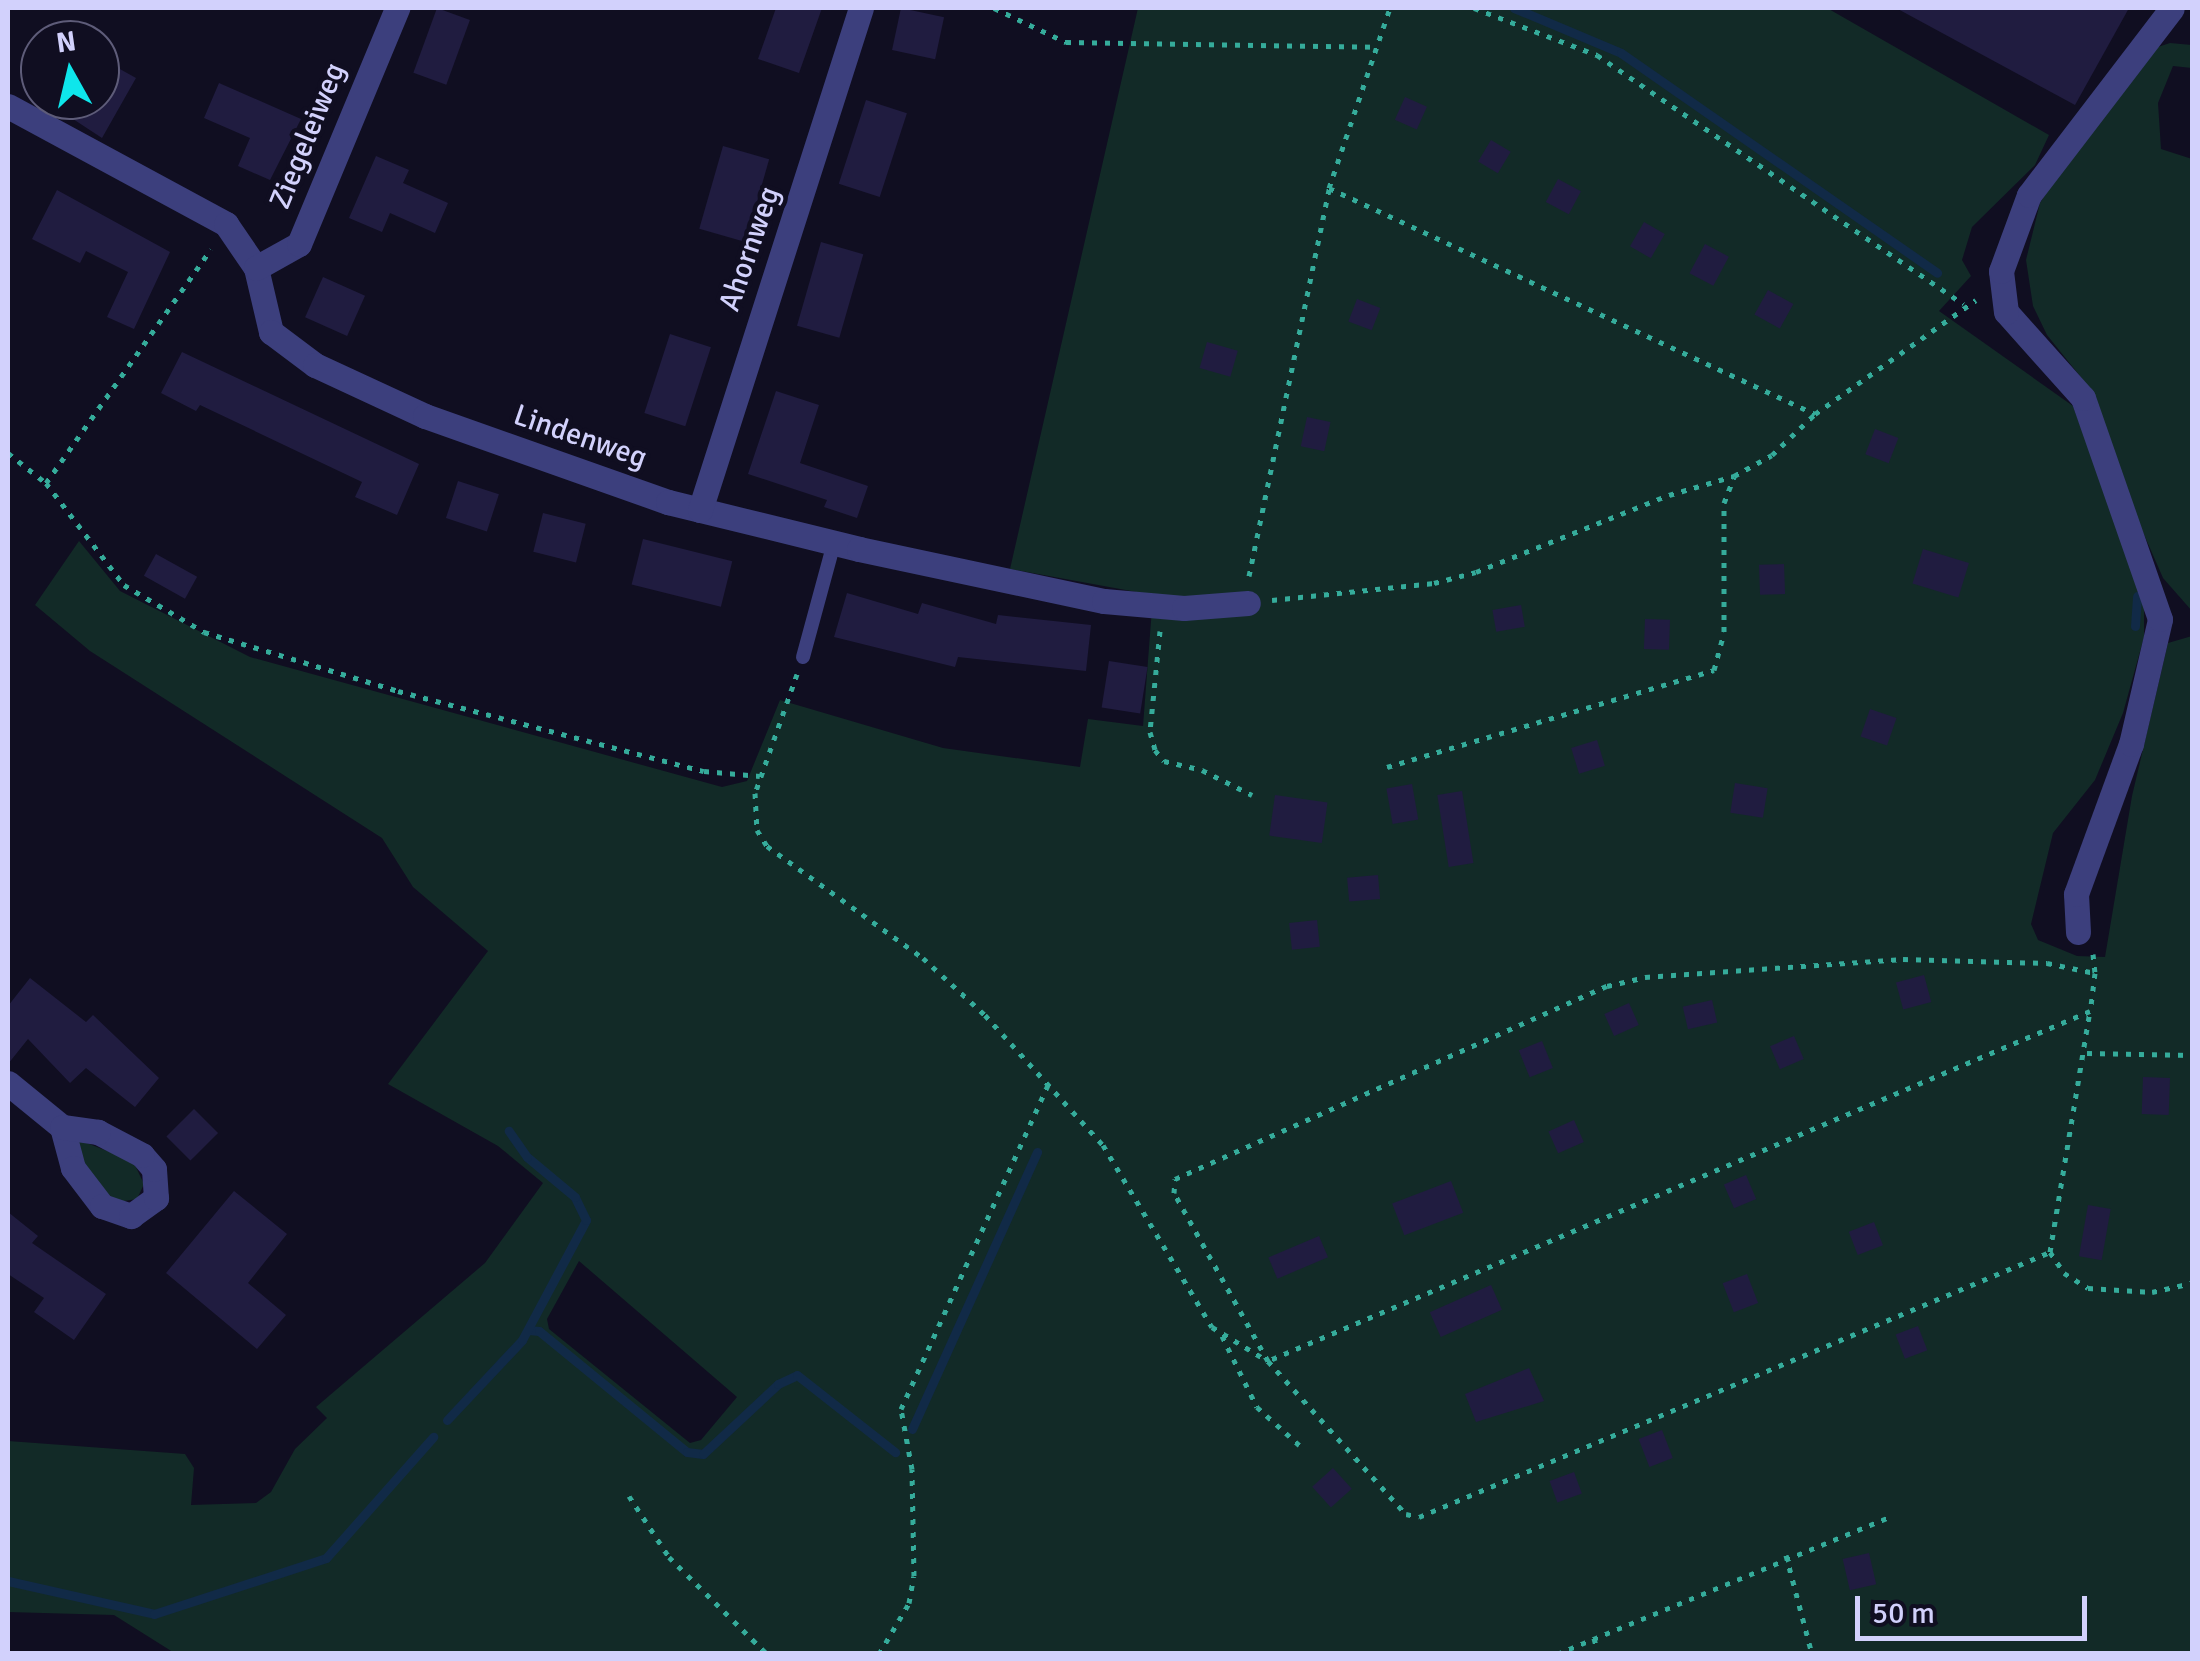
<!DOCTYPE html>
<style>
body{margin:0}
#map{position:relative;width:2200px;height:1661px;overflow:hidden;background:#100e21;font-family:Signika,sans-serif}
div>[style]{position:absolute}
.green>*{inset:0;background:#122a27}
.stream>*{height:9px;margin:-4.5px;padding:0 4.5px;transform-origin:4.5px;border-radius:4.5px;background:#112a47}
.building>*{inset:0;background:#201c40;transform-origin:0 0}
.path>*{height:5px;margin-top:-2.5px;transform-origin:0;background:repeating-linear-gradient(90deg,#35ac9b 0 5px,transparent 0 13px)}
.service>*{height:14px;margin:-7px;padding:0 7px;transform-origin:7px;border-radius:7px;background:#3c3f7d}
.minor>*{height:25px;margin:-12.5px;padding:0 12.5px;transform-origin:12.5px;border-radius:12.5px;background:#3c3f7d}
span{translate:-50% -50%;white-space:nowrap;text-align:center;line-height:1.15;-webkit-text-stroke:9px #100e21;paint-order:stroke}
.street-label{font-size:30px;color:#d2d1fc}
.frame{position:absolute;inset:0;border:10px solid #d2d1fc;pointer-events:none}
.north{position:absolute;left:20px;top:20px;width:100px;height:100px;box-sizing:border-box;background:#100e21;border:2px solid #5e5c79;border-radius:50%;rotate:352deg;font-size:28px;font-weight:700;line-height:40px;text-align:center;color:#d2d1fc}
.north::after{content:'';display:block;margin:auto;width:35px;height:45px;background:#0ee6eb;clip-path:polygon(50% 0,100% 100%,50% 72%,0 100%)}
.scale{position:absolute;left:1855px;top:1596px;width:232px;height:45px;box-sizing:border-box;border:5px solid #d2d1fc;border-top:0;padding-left:12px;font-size:30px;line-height:35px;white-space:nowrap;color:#d2d1fc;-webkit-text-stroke:8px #100e21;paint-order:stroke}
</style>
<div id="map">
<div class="green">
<i style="clip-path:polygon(evenodd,1138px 8px,1827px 8px,2049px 135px,2035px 165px,1972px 227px,1962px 260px,1971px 276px,1939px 311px,2073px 406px,2144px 599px,2144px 637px,2123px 713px,2095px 780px,2053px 833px,2031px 924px,2038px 940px,2077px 956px,2105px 957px,2132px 796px,2168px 643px,2192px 636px,2192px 1653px,176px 1654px,114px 1615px,8px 1612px,8px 1441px,185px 1454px,194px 1468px,191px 1505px,256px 1503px,271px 1492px,295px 1449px,327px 1418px,316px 1407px,485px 1263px,543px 1183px,498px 1146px,388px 1084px,488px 951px,413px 887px,382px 838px,90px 651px,35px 605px,79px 541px,120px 591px,250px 657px,722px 787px,747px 781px,780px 700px,943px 748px,1080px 767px,1088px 719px,1143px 726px,1153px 595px,1010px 569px,1138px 8px,579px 1261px,737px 1397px,701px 1440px,690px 1443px,549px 1329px,547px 1319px,579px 1261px)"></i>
<i style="clip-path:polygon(2170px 43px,2192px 45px,2192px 68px,2173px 66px,2158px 103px,2161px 149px,2192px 159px,2192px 611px,2163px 578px,2115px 468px,2092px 391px,2047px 335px,2033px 306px,2026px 260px,2040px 203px,2079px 141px,2158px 47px)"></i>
<i style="clip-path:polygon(79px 1140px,133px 1161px,144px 1184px,137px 1199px,118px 1202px,94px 1185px,75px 1142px)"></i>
</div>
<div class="stream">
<i style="left:1514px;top:8px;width:116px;rotate:22.8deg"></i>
<i style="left:1621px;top:53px;width:385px;rotate:34.8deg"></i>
<i style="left:2135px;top:626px;width:30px;rotate:-86deg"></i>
<i style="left:529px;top:1330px;width:10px;rotate:6deg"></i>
<i style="left:539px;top:1331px;width:191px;rotate:39.3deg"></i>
<i style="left:687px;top:1452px;width:16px;rotate:7deg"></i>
<i style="left:703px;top:1454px;width:103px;rotate:-43deg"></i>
<i style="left:778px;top:1384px;width:21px;rotate:-25deg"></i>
<i style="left:797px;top:1375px;width:125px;rotate:38.2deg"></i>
<i style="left:447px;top:1420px;width:110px;rotate:-46.8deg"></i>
<i style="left:522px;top:1340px;width:136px;rotate:-61.9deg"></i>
<i style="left:586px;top:1220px;width:25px;rotate:-116deg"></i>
<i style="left:575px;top:1197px;width:62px;rotate:-140.2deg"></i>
<i style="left:527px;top:1157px;width:32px;rotate:-125deg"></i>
<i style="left:912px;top:1429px;width:304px;rotate:-65.7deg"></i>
<i style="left:8px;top:1581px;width:150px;rotate:12.7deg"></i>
<i style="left:154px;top:1614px;width:181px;rotate:-18deg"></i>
<i style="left:326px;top:1558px;width:162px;rotate:-48.5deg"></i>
</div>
<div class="building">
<i style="left:437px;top:8px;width:35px;height:69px;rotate:20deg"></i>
<i style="clip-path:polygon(776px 8px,822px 8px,799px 73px,758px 59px)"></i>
<i style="left:901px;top:8px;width:44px;height:43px;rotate:12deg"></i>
<i style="clip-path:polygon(1896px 8px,2129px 8px,2075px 105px)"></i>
<i style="clip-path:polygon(100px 58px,136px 78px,102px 138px,44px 100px,100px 100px)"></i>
<i style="clip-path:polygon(219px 83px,301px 119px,270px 180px,238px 166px,250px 138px,204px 118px)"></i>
<i style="left:1405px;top:97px;width:24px;height:25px;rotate:24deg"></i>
<i style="left:866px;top:100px;width:43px;height:88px;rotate:18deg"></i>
<i style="left:1491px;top:140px;width:23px;height:25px;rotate:31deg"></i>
<i style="left:723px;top:146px;width:48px;height:86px;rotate:16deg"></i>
<i style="clip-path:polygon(376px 156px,409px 170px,403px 183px,448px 203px,435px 233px,390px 213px,382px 232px,349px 218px)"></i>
<i style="left:1558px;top:179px;width:26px;height:26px;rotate:28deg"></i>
<i style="clip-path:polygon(57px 190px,170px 252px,134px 329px,107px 317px,128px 272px,86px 251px,80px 263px,32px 239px)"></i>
<i style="left:1644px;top:222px;width:24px;height:28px;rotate:30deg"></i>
<i style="left:821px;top:242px;width:44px;height:87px;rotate:16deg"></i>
<i style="left:1705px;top:244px;width:27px;height:33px;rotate:28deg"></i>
<i style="left:323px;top:277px;width:46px;height:44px;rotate:24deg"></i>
<i style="left:1768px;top:290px;width:29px;height:28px;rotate:29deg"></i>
<i style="left:1357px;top:299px;width:25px;height:24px;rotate:21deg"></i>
<i style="left:670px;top:334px;width:43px;height:83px;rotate:18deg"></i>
<i style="left:1207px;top:342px;width:32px;height:27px;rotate:16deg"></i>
<i style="clip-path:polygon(182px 352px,419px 464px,397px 515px,355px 497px,362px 482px,200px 405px,196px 411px,161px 393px)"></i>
<i style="clip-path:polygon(776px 391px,819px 405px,800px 463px,868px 486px,857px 518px,824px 507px,827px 500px,748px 474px)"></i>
<i style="left:1307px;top:417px;width:24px;height:30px;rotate:12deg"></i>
<i style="left:1875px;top:429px;width:25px;height:27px;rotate:21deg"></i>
<i style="left:458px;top:481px;width:43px;height:39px;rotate:18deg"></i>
<i style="left:543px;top:513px;width:44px;height:40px;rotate:14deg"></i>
<i style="left:643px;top:539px;width:92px;height:47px;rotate:14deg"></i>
<i style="left:1923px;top:549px;width:48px;height:36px;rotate:17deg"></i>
<i style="left:156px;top:554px;width:47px;height:25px;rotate:29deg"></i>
<i style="left:1784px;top:564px;width:30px;height:25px;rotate:88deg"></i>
<i style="clip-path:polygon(847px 593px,918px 614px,922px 603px,996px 624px,998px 615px,1091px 625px,1086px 671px,958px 657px,955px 667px,834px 637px)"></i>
<i style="left:1521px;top:605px;width:22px;height:29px;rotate:80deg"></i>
<i style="left:1645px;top:619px;width:25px;height:30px;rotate:2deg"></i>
<i style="left:1109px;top:661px;width:39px;height:47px;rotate:9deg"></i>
<i style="left:1870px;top:709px;width:28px;height:29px;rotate:19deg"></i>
<i style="left:1597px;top:740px;width:27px;height:27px;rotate:73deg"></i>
<i style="left:1735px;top:783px;width:33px;height:30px;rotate:9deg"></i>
<i style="left:1412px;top:784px;width:36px;height:26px;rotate:80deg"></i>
<i style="left:1462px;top:791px;width:73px;height:25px;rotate:81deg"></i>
<i style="left:1275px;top:795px;width:53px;height:41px;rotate:8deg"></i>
<i style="left:1378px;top:875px;width:24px;height:31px;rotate:85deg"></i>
<i style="left:1317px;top:920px;width:27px;height:28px;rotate:84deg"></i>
<i style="left:1924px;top:975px;width:28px;height:29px;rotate:75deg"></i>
<i style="clip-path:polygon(30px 978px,86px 1022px,93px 1015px,159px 1078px,135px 1107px,86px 1068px,70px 1083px,28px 1039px,8px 1064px,8px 1006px)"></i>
<i style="left:1712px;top:1000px;width:23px;height:30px;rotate:77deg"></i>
<i style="left:1629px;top:1003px;width:24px;height:27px;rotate:66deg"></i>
<i style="left:1794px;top:1036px;width:25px;height:26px;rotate:67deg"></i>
<i style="left:1542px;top:1041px;width:29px;height:25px;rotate:68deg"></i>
<i style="left:2143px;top:1077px;width:27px;height:37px;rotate:2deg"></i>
<i style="left:194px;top:1109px;width:34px;height:39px;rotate:45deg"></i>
<i style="left:1574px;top:1120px;width:24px;height:28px;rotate:66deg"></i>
<i style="left:1746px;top:1175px;width:26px;height:24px;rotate:67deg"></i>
<i style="left:1451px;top:1181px;width:34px;height:63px;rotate:69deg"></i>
<i style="clip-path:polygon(234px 1191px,287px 1234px,248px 1283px,286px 1315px,257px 1349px,166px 1273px)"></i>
<i style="left:2088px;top:1205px;width:23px;height:52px;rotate:10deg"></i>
<i style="clip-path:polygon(8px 1212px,38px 1236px,32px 1243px,106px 1294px,74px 1340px,34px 1312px,44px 1298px,8px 1274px)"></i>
<i style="left:1874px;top:1222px;width:25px;height:27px;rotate:69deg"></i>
<i style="left:1319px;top:1236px;width:23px;height:55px;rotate:67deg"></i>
<i style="left:1747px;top:1274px;width:31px;height:26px;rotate:69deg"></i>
<i style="left:1491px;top:1285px;width:27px;height:67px;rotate:66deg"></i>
<i style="left:1918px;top:1326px;width:26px;height:24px;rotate:69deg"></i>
<i style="clip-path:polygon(1529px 1368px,1544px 1401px,1476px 1422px,1465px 1394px)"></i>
<i style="left:1662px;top:1430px;width:30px;height:25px;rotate:69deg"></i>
<i style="left:1333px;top:1468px;width:28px;height:28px;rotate:48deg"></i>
<i style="left:1574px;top:1472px;width:23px;height:26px;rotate:70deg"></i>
<i style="left:1869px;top:1553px;width:32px;height:27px;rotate:77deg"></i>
</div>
<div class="path">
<i style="left:994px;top:8px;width:80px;rotate:25.3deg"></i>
<i style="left:1066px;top:42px;width:310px;rotate:0.9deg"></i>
<i style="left:1474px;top:8px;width:132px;rotate:20.9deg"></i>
<i style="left:1597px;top:55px;width:443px;rotate:34.2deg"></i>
<i style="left:1329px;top:188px;width:536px;rotate:24.94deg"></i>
<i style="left:8px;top:453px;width:48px;rotate:38.3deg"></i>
<i style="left:46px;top:483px;width:128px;rotate:52.6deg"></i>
<i style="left:124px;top:585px;width:93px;rotate:30.4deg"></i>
<i style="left:204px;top:632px;width:203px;rotate:16.9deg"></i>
<i style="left:398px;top:691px;width:316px;rotate:14.7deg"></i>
<i style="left:704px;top:771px;width:56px;rotate:5.1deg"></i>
<i style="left:46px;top:483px;width:286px;rotate:-54.8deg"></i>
<i style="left:1249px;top:576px;width:396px;rotate:-78.3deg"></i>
<i style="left:1329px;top:188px;width:190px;rotate:-71.3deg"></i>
<i style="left:1272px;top:600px;width:163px;rotate:-6deg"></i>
<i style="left:1434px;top:583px;width:43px;rotate:-14.7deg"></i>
<i style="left:1476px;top:572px;width:208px;rotate:-21.8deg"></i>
<i style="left:1669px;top:495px;width:68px;rotate:-16.3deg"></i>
<i style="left:1734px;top:476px;width:43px;rotate:-28.9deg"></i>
<i style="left:1772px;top:455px;width:59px;rotate:-43.6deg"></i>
<i style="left:1815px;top:414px;width:197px;rotate:-35.3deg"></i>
<i style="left:1160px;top:631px;width:101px;rotate:95.7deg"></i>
<i style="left:1150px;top:732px;width:19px;rotate:74deg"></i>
<i style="left:1155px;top:750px;width:14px;rotate:51deg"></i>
<i style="left:1164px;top:761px;width:39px;rotate:13deg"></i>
<i style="left:1202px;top:770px;width:56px;rotate:26.6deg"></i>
<i style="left:797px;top:674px;width:126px;rotate:109.4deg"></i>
<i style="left:755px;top:793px;width:37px;rotate:87deg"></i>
<i style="left:757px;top:830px;width:19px;rotate:58deg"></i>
<i style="left:767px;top:846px;width:192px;rotate:35.7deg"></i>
<i style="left:923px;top:958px;width:84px;rotate:42.6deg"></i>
<i style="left:985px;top:1015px;width:176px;rotate:47.8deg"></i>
<i style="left:1103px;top:1145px;width:212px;rotate:59.1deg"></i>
<i style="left:1212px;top:1327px;width:66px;rotate:31.3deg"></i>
<i style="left:1268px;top:1361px;width:206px;rotate:48deg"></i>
<i style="left:1406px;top:1514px;width:13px;rotate:13deg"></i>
<i style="left:1419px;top:1517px;width:684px;rotate:-22.78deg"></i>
<i style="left:2050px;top:1252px;width:244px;rotate:-80.6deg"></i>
<i style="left:1387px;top:767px;width:341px;rotate:-16.5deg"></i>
<i style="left:1714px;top:670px;width:39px;rotate:-75deg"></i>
<i style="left:1724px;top:632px;width:129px;rotate:-90deg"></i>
<i style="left:1724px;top:503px;width:28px;rotate:-69deg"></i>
<i style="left:2093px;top:954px;width:19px;rotate:84deg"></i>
<i style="left:2095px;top:973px;width:38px;rotate:97deg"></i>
<i style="left:2090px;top:1011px;width:893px;rotate:156.94deg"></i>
<i style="left:1268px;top:1361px;width:193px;rotate:-119.2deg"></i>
<i style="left:1174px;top:1193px;width:14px;rotate:-86deg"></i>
<i style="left:1175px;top:1179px;width:473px;rotate:-24.1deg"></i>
<i style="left:1607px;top:986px;width:39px;rotate:-13deg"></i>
<i style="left:1645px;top:977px;width:259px;rotate:-4deg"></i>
<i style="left:1903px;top:959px;width:144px;rotate:1.6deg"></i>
<i style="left:2047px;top:963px;width:49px;rotate:11.8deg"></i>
<i style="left:2087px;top:1053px;width:105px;rotate:1.1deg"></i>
<i style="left:2050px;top:1252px;width:25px;rotate:56deg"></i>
<i style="left:2064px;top:1273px;width:28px;rotate:32deg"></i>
<i style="left:2088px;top:1288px;width:64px;rotate:3.6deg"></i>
<i style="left:2152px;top:1292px;width:41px;rotate:-12.7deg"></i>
<i style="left:1222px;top:1336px;width:79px;rotate:63.8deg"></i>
<i style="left:1257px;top:1407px;width:57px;rotate:42.1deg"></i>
<i style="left:629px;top:1496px;width:73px;rotate:56.7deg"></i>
<i style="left:669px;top:1557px;width:138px;rotate:44.7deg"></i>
<i style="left:1786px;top:1555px;width:102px;rotate:75.3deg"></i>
<i style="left:1594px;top:1638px;width:16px;rotate:76deg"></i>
<i style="left:879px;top:1654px;width:59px;rotate:-59.5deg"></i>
<i style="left:909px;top:1603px;width:27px;rotate:-80deg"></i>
<i style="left:914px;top:1576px;width:107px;rotate:-91.1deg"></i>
<i style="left:912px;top:1469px;width:61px;rotate:-100.4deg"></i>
<i style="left:901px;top:1409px;width:356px;rotate:-65.6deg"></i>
<i style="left:1557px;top:1654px;width:357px;rotate:-22.4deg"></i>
</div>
<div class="service">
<i style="left:803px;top:657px;width:118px;rotate:-74.8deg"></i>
</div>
<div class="minor">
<i style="left:8px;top:106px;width:248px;rotate:28.4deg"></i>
<i style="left:226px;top:224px;width:53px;rotate:55.7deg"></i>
<i style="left:256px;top:268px;width:66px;rotate:76.8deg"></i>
<i style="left:271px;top:332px;width:55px;rotate:36.9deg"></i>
<i style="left:315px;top:365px;width:121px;rotate:24.9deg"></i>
<i style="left:425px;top:416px;width:258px;rotate:19.5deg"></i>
<i style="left:668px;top:502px;width:197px;rotate:13.8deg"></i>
<i style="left:859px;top:549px;width:250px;rotate:12deg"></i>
<i style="left:1104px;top:601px;width:80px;rotate:5deg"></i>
<i style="left:1184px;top:608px;width:64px;rotate:-4.5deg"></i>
<i style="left:256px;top:268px;width:49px;rotate:-29.2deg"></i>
<i style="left:299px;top:244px;width:256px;rotate:-67.4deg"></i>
<i style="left:700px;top:510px;width:527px;rotate:-72.22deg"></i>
<i style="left:2078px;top:932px;width:38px;rotate:-93deg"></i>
<i style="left:2076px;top:894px;width:160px;rotate:-69.9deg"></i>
<i style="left:2131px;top:744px;width:128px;rotate:-76.9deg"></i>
<i style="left:2160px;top:619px;width:234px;rotate:-109.2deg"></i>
<i style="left:2083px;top:398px;width:115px;rotate:-131.8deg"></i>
<i style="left:2006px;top:312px;width:41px;rotate:-97deg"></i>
<i style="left:2001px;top:271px;width:81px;rotate:-69.8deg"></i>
<i style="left:2029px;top:195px;width:235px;rotate:-52.6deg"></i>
<i style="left:8px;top:1083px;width:70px;rotate:39.2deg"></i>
<i style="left:62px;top:1127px;width:42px;rotate:75deg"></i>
<i style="left:73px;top:1168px;width:48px;rotate:52.7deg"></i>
<i style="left:102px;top:1206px;width:31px;rotate:19deg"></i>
<i style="left:131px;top:1216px;width:31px;rotate:-36deg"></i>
<i style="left:156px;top:1198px;width:29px;rotate:-94deg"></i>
<i style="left:154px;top:1169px;width:18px;rotate:-131deg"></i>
<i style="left:142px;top:1155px;width:50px;rotate:-152.4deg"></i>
<i style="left:98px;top:1132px;width:36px;rotate:-172deg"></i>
</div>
<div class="street-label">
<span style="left:308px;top:136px;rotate:-68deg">Ziegeleiweg</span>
<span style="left:750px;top:249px;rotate:-71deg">Ahornweg</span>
<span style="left:580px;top:437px;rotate:19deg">Lindenweg</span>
</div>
<div class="frame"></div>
<div class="north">N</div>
<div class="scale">50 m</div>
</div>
